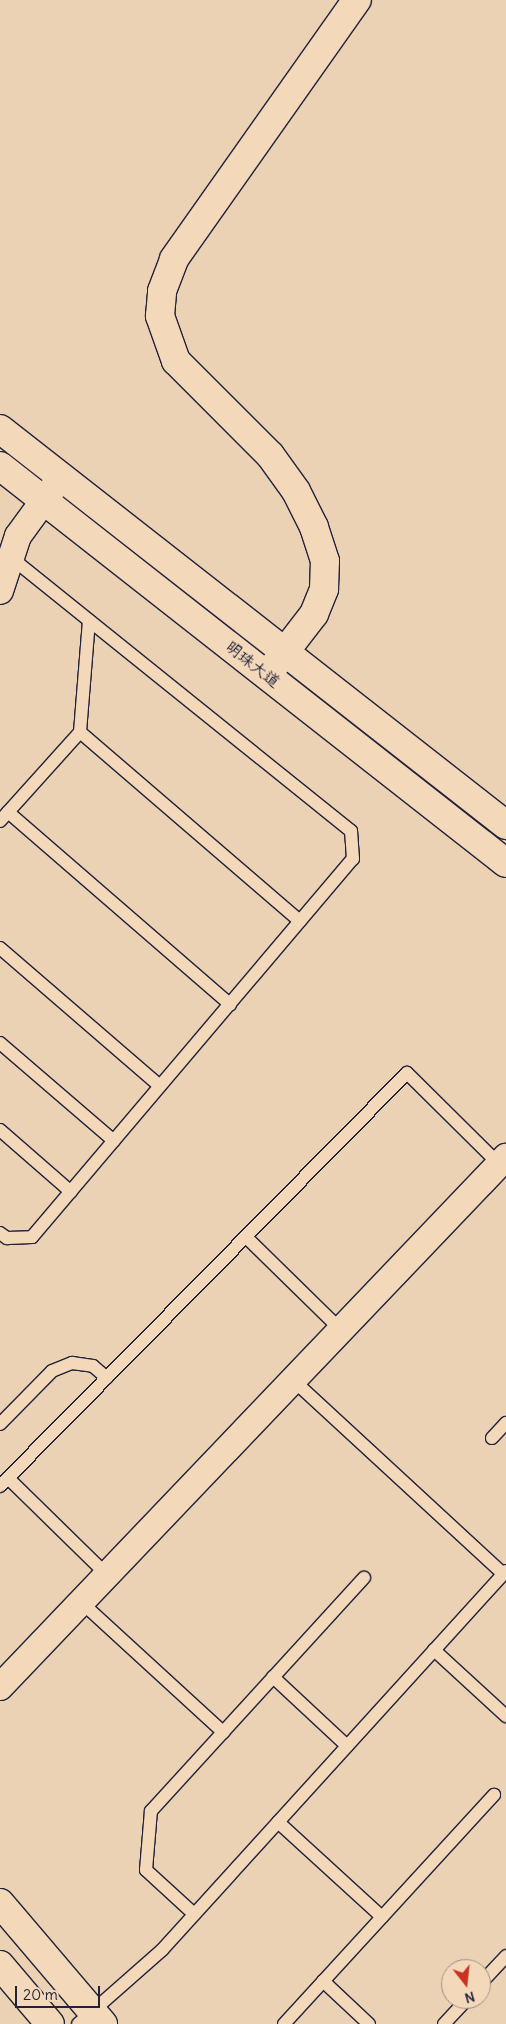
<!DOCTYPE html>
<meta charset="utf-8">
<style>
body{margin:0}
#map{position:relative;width:506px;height:2024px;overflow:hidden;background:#ebd2b5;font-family:Delius,"LXGW WenKai TC",sans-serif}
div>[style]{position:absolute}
.roads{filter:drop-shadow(1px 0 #22223b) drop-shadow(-1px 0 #22223b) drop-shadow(0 1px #22223b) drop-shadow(0 -1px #22223b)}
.service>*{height:12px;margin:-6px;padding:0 6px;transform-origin:6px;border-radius:6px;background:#f3d9ba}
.minor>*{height:26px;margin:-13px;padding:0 13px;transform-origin:13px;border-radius:13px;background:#f3d9ba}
.tertiary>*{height:28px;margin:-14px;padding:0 14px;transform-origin:14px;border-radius:14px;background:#f3d9ba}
.primary>*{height:28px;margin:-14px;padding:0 14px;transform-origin:14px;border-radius:14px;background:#f3d9ba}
span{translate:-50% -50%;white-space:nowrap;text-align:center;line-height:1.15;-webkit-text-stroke:4.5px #f3d9ba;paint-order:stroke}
.street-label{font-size:16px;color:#22223b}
.north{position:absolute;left:441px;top:1959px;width:50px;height:50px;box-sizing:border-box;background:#f3d9ba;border:1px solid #9f9087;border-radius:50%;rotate:164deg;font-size:14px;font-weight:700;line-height:20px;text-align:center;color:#22223b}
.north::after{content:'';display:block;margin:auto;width:18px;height:22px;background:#c8321e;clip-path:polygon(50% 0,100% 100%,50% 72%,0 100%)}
.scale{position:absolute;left:15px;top:1986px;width:85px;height:22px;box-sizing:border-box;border:2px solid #22223b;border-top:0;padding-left:6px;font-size:15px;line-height:18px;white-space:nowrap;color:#22223b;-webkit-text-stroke:4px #f3d9ba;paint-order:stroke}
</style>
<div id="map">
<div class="roads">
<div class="service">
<i style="left:80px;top:732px;width:290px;rotate:40.7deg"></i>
<i style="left:8px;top:812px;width:294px;rotate:40.9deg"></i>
<i style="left:0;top:821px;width:120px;rotate:-48deg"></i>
<i style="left:80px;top:732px;width:111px;rotate:-85.4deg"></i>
<i style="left:0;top:948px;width:211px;rotate:40.8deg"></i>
<i style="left:0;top:1043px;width:150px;rotate:40.7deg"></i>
<i style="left:0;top:1130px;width:94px;rotate:41.1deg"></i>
<i style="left:0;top:1233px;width:9px;rotate:36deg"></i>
<i style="left:7px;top:1238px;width:25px;rotate:-2deg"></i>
<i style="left:32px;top:1237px;width:496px;rotate:-49.7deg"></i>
<i style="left:353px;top:859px;width:28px;rotate:-94deg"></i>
<i style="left:351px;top:831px;width:436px;rotate:-141.2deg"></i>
<i style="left:246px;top:1237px;width:133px;rotate:44.4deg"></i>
<i style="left:293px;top:1380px;width:286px;rotate:42.7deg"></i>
<i style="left:0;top:1424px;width:74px;rotate:-45.5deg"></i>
<i style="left:52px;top:1371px;width:22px;rotate:-22deg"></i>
<i style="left:72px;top:1363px;width:21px;rotate:8deg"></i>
<i style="left:93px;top:1366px;width:18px;rotate:41deg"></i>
<i style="left:492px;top:1438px;width:21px;rotate:-47deg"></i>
<i style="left:8px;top:1478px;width:139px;rotate:44.4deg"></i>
<i style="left:0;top:1486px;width:580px;rotate:-45.42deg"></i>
<i style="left:407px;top:1073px;width:129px;rotate:44.7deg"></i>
<i style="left:81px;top:1602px;width:193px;rotate:42.5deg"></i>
<i style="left:434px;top:1650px;width:98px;rotate:42.5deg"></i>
<i style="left:273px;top:1677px;width:101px;rotate:43deg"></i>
<i style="left:278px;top:1822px;width:141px;rotate:42.4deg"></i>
<i style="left:194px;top:1914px;width:65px;rotate:-137.5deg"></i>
<i style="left:146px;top:1870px;width:59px;rotate:-85.2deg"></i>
<i style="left:151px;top:1811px;width:316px;rotate:-47.6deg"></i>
<i style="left:323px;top:1981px;width:63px;rotate:43.1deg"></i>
<i style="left:481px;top:1983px;width:37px;rotate:-47deg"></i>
<i style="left:78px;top:2024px;width:112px;rotate:-41.4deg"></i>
<i style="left:162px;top:1950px;width:512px;rotate:-47.77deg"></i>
<i style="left:284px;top:2024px;width:311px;rotate:-47.5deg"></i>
<i style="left:444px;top:2024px;width:34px;rotate:-47deg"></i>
</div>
<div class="minor">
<i style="left:0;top:591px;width:58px;rotate:-71.9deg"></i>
<i style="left:18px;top:536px;width:73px;rotate:-53.9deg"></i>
<i style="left:0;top:1687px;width:733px;rotate:-46.33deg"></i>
</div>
<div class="tertiary">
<i style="left:267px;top:675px;width:77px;rotate:-52.4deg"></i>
<i style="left:314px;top:614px;width:27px;rotate:-68deg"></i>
<i style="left:324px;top:589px;width:28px;rotate:-88deg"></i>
<i style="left:325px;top:561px;width:36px;rotate:-108deg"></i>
<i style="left:314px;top:527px;width:40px;rotate:-116.6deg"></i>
<i style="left:296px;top:491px;width:44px;rotate:-125.8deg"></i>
<i style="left:270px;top:455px;width:133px;rotate:-135deg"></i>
<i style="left:176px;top:361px;width:48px;rotate:-109.6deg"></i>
<i style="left:160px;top:316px;width:25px;rotate:-85deg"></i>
<i style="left:162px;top:291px;width:34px;rotate:-69deg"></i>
<i style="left:174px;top:259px;width:317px;rotate:-54.8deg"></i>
</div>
<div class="primary">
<i style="left:0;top:429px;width:643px;rotate:38.05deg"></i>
<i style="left:0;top:466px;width:643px;rotate:38.12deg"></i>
<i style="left:0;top:1903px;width:159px;rotate:49.6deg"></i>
<i style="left:0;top:1965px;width:77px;rotate:49.7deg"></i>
</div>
</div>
<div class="street-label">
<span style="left:253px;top:664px;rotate:38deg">明珠大道</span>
</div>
<div class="north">N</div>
<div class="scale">20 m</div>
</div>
